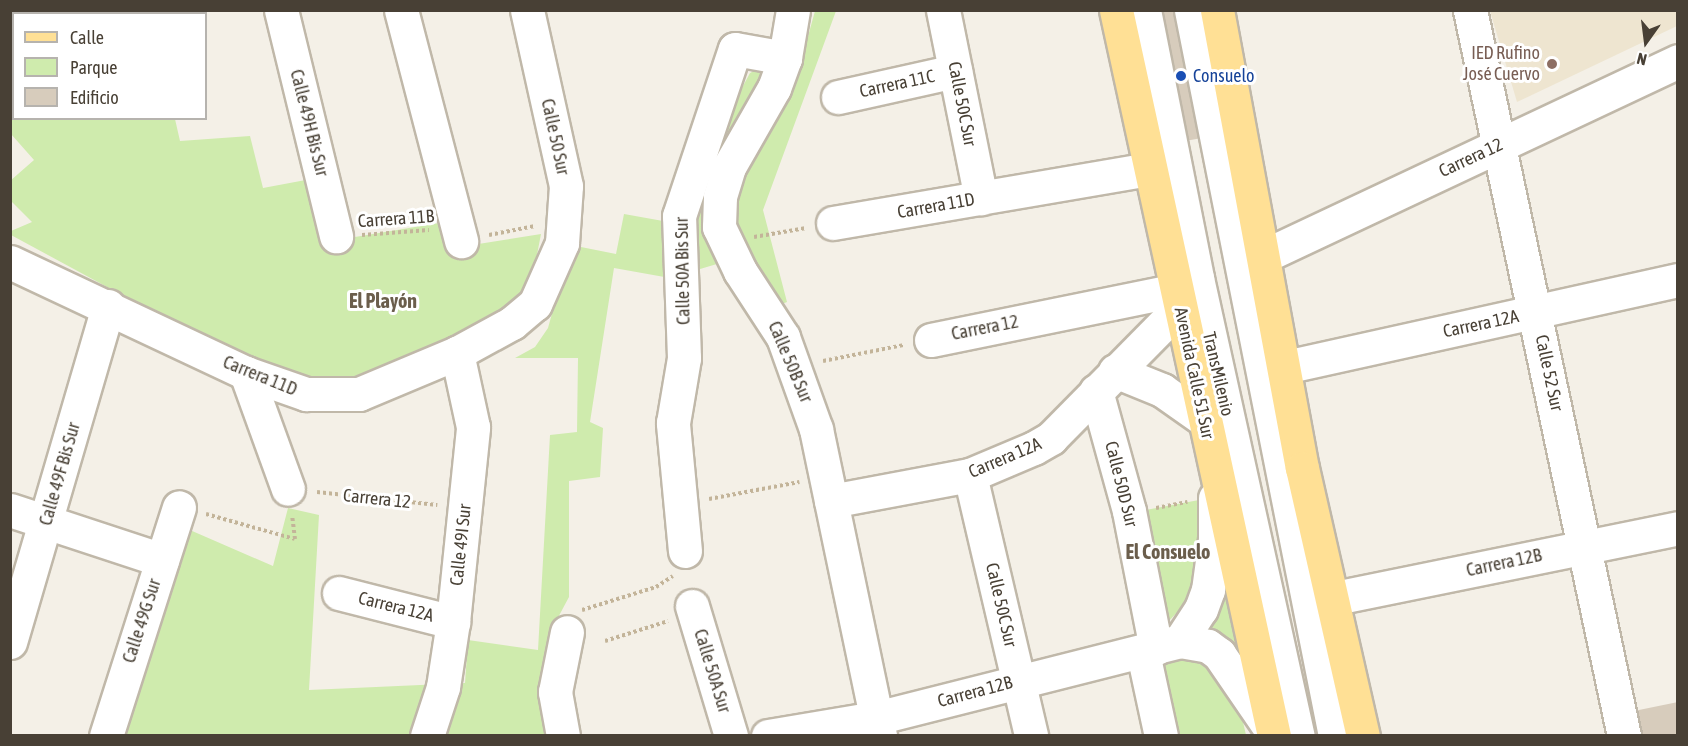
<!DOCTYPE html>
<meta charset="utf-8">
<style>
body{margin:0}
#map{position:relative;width:1688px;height:746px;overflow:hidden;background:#f4f0e7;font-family:"Asap Condensed",sans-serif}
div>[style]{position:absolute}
.education>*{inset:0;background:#eee5d0}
.green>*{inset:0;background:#cfebad}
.building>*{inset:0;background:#d7ccbc}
.path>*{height:4px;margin-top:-2px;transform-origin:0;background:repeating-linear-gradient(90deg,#c3b499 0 3px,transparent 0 6px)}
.roads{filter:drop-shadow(2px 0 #c0b8a9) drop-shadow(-2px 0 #c0b8a9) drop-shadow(0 2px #c0b8a9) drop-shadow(0 -2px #c0b8a9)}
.minor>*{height:33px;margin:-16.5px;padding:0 16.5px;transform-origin:16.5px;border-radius:16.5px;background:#fff}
.major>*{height:33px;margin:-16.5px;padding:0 16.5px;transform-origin:16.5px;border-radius:16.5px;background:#ffe095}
.dots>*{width:16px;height:16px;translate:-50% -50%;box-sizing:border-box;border:3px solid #fff;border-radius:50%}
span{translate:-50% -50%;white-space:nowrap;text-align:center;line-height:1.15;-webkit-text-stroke:6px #fff;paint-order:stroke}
.education-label{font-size:18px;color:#785e54}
.right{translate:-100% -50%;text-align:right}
.transit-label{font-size:18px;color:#164399}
.left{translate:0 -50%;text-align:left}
.street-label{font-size:18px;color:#484035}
.neighbourhood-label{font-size:20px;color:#6b5e4c;font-weight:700}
.frame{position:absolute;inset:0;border:12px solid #484035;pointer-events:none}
.legend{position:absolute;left:12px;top:12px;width:195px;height:108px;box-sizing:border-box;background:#fff;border:2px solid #b6b3ae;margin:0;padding:8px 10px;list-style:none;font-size:18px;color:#484035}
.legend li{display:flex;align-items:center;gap:12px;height:30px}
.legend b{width:30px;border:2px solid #b6b3ae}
.north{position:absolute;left:1616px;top:12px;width:60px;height:60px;-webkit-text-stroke:4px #fff;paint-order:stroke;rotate:194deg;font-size:16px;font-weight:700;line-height:24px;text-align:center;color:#484035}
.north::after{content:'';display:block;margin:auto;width:21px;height:27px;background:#484035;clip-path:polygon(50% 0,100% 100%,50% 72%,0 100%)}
</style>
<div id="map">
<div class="education">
<i style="clip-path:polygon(1490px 11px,1677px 11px,1677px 26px,1517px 102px)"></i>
</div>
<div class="green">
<i style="clip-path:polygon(11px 11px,55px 13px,14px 14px,14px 118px,175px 119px,180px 141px,250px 136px,263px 188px,311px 179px,331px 241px,445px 222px,453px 248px,541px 234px,532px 281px,515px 311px,347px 384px,300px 379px,144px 307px,11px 235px,11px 231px,32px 222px,11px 201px,10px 181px,34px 160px,11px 134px)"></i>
<i style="clip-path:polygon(815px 11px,836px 11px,763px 210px,787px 302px,777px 306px,747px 255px,670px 278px,614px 268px,590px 422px,603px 428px,600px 477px,569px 481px,569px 597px,554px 625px,560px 735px,114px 736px,183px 527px,273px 566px,288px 508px,319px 515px,309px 690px,465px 683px,468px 640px,538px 650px,550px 435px,577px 432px,578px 358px,515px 358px,535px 347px,548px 328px,571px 245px,616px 254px,624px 214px,691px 226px,737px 97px,750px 73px,764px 66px,797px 76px)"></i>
<i style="clip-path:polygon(1199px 500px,1202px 530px,1197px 577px,1188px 601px,1164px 626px,1135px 512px)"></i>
<i style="clip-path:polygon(1225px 569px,1250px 675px,1201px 633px,1211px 624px,1220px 602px)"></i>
<i style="clip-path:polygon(1191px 652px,1203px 658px,1220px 679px,1243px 722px,1246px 735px,1175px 735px,1156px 661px)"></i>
</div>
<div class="building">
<i style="clip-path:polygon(1173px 10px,1176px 10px,1202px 138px,1185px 141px,1160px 13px)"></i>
<i style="clip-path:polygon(1678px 702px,1678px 736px,1638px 736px,1634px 711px)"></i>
</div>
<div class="path">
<i style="left:362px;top:235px;width:67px;rotate:-4.3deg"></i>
<i style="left:489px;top:235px;width:47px;rotate:-11.1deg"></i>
<i style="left:754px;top:237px;width:53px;rotate:-9.8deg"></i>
<i style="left:823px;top:361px;width:83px;rotate:-11.2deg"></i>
<i style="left:317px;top:492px;width:121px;rotate:6.2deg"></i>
<i style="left:709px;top:499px;width:92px;rotate:-10.7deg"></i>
<i style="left:1156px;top:508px;width:32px;rotate:-11deg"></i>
<i style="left:206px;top:514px;width:92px;rotate:15.7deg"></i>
<i style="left:295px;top:539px;width:23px;rotate:-97deg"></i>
<i style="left:582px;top:610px;width:77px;rotate:-17.3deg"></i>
<i style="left:656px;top:587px;width:20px;rotate:-33deg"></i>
<i style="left:605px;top:641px;width:66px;rotate:-17.6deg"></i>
</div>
<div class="roads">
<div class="minor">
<i style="left:170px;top:10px;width:4px;rotate:90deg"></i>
<i style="left:281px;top:10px;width:233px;rotate:76.3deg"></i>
<i style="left:401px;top:10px;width:239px;rotate:75.4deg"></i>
<i style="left:793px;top:10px;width:49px;rotate:99.5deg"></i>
<i style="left:785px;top:58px;width:32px;rotate:110deg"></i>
<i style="left:774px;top:88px;width:91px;rotate:119.7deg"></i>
<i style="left:729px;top:167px;width:31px;rotate:107deg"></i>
<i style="left:720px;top:197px;width:30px;rotate:92deg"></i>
<i style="left:719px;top:227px;width:49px;rotate:64.5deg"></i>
<i style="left:740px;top:271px;width:79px;rotate:56.9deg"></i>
<i style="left:783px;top:337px;width:98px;rotate:70.3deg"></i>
<i style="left:816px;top:429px;width:314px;rotate:78.2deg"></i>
<i style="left:943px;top:10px;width:192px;rotate:78.6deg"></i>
<i style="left:1144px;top:10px;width:273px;rotate:78.8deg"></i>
<i style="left:1197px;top:278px;width:469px;rotate:77.6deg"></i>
<i style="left:1191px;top:10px;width:740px;rotate:78.78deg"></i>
<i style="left:1470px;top:10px;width:742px;rotate:78.02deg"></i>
<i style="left:838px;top:97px;width:120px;rotate:-12.5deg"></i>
<i style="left:833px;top:223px;width:322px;rotate:-9.7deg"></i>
<i style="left:1264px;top:256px;width:458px;rotate:-25.2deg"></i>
<i style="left:10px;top:262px;width:261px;rotate:25.2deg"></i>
<i style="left:246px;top:373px;width:64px;rotate:19.3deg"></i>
<i style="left:306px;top:394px;width:53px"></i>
<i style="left:359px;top:394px;width:106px;rotate:-22.7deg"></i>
<i style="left:457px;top:353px;width:63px;rotate:-28.6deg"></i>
<i style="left:512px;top:323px;width:30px;rotate:-40deg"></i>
<i style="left:535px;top:304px;width:67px;rotate:-66.1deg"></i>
<i style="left:562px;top:243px;width:57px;rotate:-86deg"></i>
<i style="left:566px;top:186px;width:180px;rotate:-102.5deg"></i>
<i style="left:931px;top:340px;width:250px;rotate:-11.5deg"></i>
<i style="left:1285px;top:367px;width:403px;rotate:-12.5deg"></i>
<i style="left:1115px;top:371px;width:51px;rotate:22deg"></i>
<i style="left:1162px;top:390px;width:50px;rotate:35.3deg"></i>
<i style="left:246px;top:373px;width:123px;rotate:70.1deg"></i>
<i style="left:1096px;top:391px;width:124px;rotate:74.6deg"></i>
<i style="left:1129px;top:511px;width:140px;rotate:78.9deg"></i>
<i style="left:970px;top:475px;width:268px;rotate:76.8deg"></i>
<i style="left:831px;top:501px;width:141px;rotate:-10.6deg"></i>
<i style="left:970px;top:475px;width:69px;rotate:-22.9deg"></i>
<i style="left:1034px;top:448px;width:20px;rotate:-30deg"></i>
<i style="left:1051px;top:438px;width:184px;rotate:-45.4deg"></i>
<i style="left:10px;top:510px;width:160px;rotate:18.2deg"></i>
<i style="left:685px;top:551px;width:129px;rotate:-95.4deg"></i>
<i style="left:673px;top:423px;width:66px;rotate:-80.4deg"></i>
<i style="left:684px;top:358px;width:142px;rotate:-92deg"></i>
<i style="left:679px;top:216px;width:176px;rotate:-71.5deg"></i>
<i style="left:735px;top:49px;width:51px;rotate:10.2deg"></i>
<i style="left:339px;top:593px;width:118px;rotate:14.3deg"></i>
<i style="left:1330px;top:599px;width:355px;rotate:-11.5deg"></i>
<i style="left:692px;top:606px;width:136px;rotate:73.3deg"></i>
<i style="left:1180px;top:641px;width:38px;rotate:-57deg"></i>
<i style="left:1201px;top:609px;width:20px;rotate:-70deg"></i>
<i style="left:1208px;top:590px;width:51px;rotate:-82.2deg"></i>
<i style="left:1215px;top:539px;width:41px;rotate:-90deg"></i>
<i style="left:10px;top:642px;width:350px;rotate:-73.7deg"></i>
<i style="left:1143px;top:653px;width:85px;rotate:77.8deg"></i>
<i style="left:106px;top:736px;width:240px;rotate:-72.3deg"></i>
<i style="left:427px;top:736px;width:52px;rotate:-71.9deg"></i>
<i style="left:443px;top:687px;width:66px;rotate:-81.3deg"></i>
<i style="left:453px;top:622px;width:196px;rotate:-84.1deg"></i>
<i style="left:473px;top:427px;width:76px;rotate:-102.2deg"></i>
<i style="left:563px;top:736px;width:45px;rotate:-100.3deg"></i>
<i style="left:555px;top:692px;width:61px;rotate:-78.7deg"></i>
<i style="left:768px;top:736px;width:109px;rotate:-9.5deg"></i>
<i style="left:876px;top:718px;width:314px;rotate:-14.2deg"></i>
<i style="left:1180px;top:641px;width:28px;rotate:10deg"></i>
<i style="left:1208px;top:646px;width:14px;rotate:36deg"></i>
<i style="left:1219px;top:654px;width:96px;rotate:55.6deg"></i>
</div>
<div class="major">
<i style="left:1116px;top:10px;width:743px;rotate:77.72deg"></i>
<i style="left:1217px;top:10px;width:466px;rotate:79.5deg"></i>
<i style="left:1302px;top:468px;width:275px;rotate:77.2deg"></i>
</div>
</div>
<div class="dots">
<i style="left:1552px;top:64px;background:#8d6e63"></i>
<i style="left:1181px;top:76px;background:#1a4fb4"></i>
</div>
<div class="education-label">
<span class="right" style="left:1540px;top:64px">IED Rufino<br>José Cuervo</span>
</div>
<div class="transit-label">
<span class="left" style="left:1193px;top:76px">Consuelo</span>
</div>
<div class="street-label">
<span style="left:897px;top:84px;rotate:-12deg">Carrera 11C</span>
<span style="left:962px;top:104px;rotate:79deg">Calle 50C Sur</span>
<span style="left:309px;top:123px;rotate:76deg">Calle 49H Bis Sur</span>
<span style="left:555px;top:137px;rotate:78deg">Calle 50 Sur</span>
<span style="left:1471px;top:158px;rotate:-25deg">Carrera 12</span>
<span style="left:936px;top:206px;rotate:-10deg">Carrera 11D</span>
<span style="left:396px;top:219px;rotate:-4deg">Carrera 11B</span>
<span style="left:683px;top:271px;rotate:-91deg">Calle 50A Bis Sur</span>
<span style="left:1481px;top:324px;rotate:-12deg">Carrera 12A</span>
<span style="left:985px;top:328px;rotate:-11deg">Carrera 12</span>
<span style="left:790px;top:362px;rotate:67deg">Calle 50B Sur</span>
<span style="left:1194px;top:373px;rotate:78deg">Avenida Calle 51 Sur</span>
<span style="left:1549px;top:373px;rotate:78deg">Calle 52 Sur</span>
<span style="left:1218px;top:374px;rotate:77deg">TransMilenio</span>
<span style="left:260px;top:376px;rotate:22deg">Carrera 11D</span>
<span style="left:1005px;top:458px;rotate:-23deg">Carrera 12A</span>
<span style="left:60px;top:474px;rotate:-74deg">Calle 49F Bis Sur</span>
<span style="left:1121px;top:484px;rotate:76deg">Calle 50D Sur</span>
<span style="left:377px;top:499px;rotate:6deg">Carrera 12</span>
<span style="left:461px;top:545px;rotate:-84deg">Calle 49I Sur</span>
<span style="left:1504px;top:563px;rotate:-12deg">Carrera 12B</span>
<span style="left:1001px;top:605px;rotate:77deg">Calle 50C Sur</span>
<span style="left:396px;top:607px;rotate:14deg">Carrera 12A</span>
<span style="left:142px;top:621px;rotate:-72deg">Calle 49G Sur</span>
<span style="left:712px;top:671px;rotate:73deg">Calle 50A Sur</span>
<span style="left:975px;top:692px;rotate:-15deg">Carrera 12B</span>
</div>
<div class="neighbourhood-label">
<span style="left:383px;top:300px">El Playón</span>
<span style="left:1168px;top:551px">El Consuelo</span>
</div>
<div class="frame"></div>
<ul class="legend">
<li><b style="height:8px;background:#ffe095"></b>Calle</li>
<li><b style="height:16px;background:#cfebad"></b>Parque</li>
<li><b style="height:16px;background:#d7ccbc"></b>Edificio</li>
</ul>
<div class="north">N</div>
</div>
